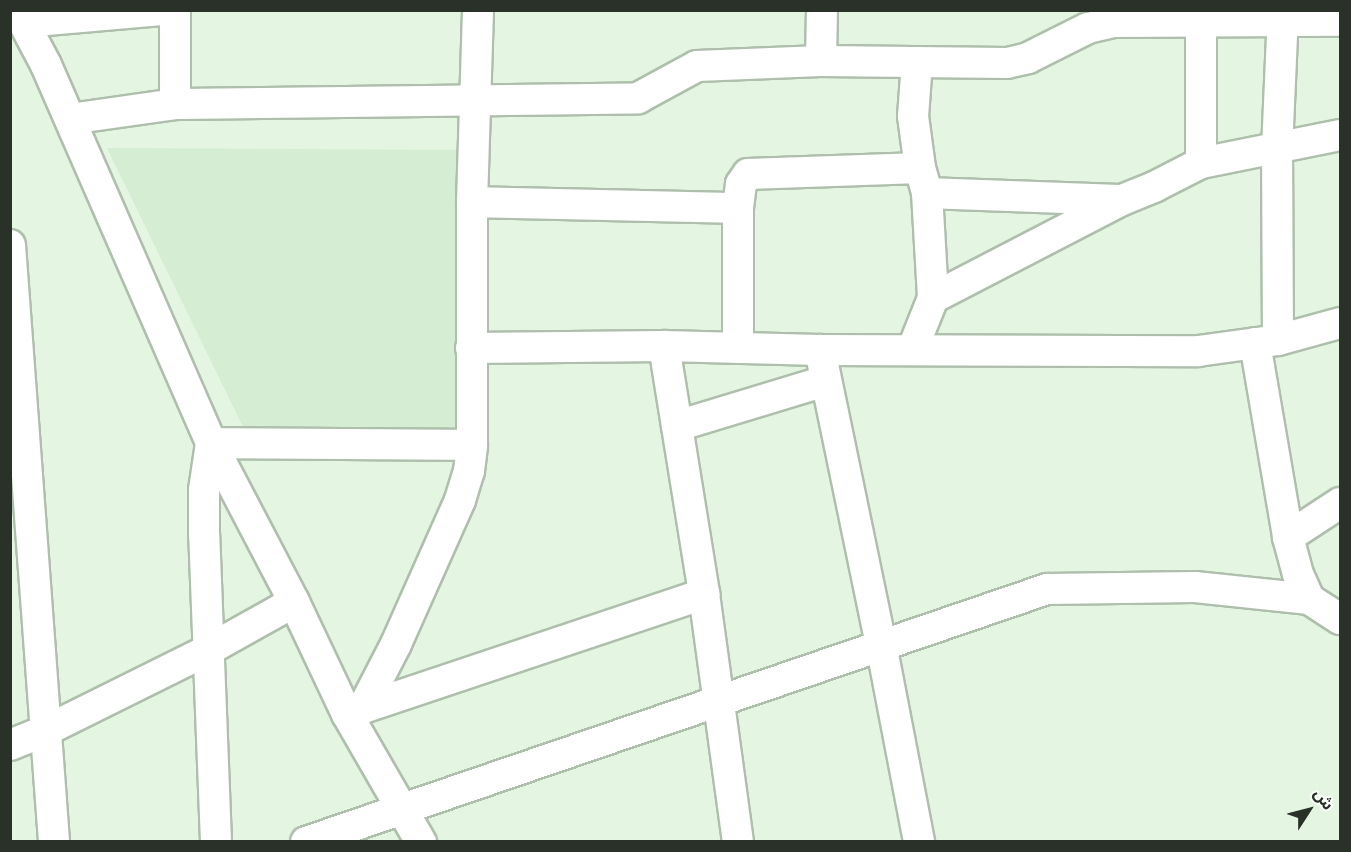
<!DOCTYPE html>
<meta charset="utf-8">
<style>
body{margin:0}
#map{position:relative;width:1351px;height:852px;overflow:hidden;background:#e4f6e2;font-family:"Nunito Sans","Noto Sans Arabic",sans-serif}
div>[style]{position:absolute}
.built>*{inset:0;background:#d5edd2}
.roads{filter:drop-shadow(2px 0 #aebfac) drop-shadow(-2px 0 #aebfac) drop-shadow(0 2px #aebfac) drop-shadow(0 -2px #aebfac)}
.street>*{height:30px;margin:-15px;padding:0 15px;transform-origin:15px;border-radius:15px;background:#fff}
span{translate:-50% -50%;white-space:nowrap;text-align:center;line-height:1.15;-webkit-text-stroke:4.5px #fbfffb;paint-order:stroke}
.frame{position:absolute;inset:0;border:12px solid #2a3129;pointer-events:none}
.north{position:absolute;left:1279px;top:780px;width:60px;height:60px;-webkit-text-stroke:4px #fbfffb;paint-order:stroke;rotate:54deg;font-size:16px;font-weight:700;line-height:24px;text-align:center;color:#2a3129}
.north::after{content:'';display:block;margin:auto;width:21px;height:27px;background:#2a3129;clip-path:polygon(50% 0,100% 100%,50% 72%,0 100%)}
</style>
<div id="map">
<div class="built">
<i style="clip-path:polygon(107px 148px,464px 150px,465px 429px,245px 431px)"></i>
</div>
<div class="roads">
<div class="street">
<i style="left:17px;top:10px;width:62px;rotate:62.2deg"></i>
<i style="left:46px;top:65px;width:412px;rotate:66.4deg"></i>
<i style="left:211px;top:443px;width:179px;rotate:62.4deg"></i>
<i style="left:294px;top:602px;width:124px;rotate:64.7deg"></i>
<i style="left:347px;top:714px;width:148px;rotate:60deg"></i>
<i style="left:1201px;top:21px;width:142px;rotate:90deg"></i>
<i style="left:24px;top:22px;width:138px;rotate:-5deg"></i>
<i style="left:821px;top:61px;width:51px;rotate:-88.9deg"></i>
<i style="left:917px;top:62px;width:54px;rotate:94.2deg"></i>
<i style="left:913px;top:116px;width:52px;rotate:82.3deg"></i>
<i style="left:920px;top:168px;width:26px;rotate:74deg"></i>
<i style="left:927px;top:193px;width:105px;rotate:86.7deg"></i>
<i style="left:175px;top:104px;width:94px;rotate:-90deg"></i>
<i style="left:70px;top:119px;width:106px;rotate:-8.1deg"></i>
<i style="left:175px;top:104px;width:463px;rotate:-0.7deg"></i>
<i style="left:638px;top:98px;width:67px;rotate:-28.5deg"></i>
<i style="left:697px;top:66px;width:124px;rotate:-2.3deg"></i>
<i style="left:821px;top:61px;width:186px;rotate:0.6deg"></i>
<i style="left:1007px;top:63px;width:22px;rotate:-13deg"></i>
<i style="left:1028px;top:58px;width:67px;rotate:-26.6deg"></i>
<i style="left:1088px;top:28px;width:28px;rotate:-13deg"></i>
<i style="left:1115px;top:22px;width:225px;rotate:-0.3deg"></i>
<i style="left:927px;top:193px;width:192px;rotate:2.1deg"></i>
<i style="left:472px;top:202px;width:266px;rotate:1.3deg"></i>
<i style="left:10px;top:245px;width:599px;rotate:85.78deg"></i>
<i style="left:1278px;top:340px;width:190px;rotate:-90.3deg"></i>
<i style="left:1277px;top:150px;width:140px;rotate:-87.5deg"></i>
<i style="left:1255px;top:343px;width:197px;rotate:80.3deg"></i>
<i style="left:1288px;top:537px;width:38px;rotate:75deg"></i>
<i style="left:1298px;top:574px;width:27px;rotate:66deg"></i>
<i style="left:664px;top:346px;width:251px;rotate:80.8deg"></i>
<i style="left:704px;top:594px;width:250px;rotate:82.2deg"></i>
<i style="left:471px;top:348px;width:193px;rotate:-0.6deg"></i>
<i style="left:664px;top:346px;width:156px;rotate:1.5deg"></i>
<i style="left:820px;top:350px;width:378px;rotate:0.2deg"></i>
<i style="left:1198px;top:351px;width:81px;rotate:-7.8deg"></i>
<i style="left:1278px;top:340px;width:64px;rotate:-15.3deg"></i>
<i style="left:738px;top:348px;width:140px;rotate:-90deg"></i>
<i style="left:738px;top:208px;width:24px;rotate:-83deg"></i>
<i style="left:741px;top:184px;width:12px;rotate:-55deg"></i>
<i style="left:748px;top:174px;width:172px;rotate:-2deg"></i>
<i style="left:913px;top:348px;width:54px;rotate:-68.2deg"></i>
<i style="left:933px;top:298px;width:213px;rotate:-27.4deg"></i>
<i style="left:1122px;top:200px;width:35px;rotate:-22deg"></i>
<i style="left:1154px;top:187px;width:53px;rotate:-27.1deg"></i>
<i style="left:1201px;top:163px;width:142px;rotate:-11.4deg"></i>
<i style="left:820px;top:350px;width:300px;rotate:78.3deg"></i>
<i style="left:881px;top:644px;width:202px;rotate:79.1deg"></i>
<i style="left:677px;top:426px;width:155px;rotate:-16.9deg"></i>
<i style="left:1288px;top:537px;width:62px;rotate:-33.2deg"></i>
<i style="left:363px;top:708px;width:360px;rotate:-18.5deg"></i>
<i style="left:347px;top:714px;width:17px;rotate:-21deg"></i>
<i style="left:363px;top:708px;width:72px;rotate:-62.7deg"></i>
<i style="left:396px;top:644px;width:158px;rotate:-66deg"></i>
<i style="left:460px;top:500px;width:30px;rotate:-73deg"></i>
<i style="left:469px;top:471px;width:26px;rotate:-83deg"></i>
<i style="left:472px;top:445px;width:243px;rotate:-90deg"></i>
<i style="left:472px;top:202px;width:192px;rotate:-88.2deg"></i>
<i style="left:10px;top:745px;width:38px;rotate:-22deg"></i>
<i style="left:45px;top:731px;width:182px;rotate:-26.4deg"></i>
<i style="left:208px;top:650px;width:98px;rotate:-29.2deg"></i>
<i style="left:216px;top:842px;width:307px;rotate:-92.2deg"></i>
<i style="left:204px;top:535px;width:45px;rotate:-90deg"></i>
<i style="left:204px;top:490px;width:48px;rotate:-81.5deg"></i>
<i style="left:211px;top:443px;width:261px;rotate:0.4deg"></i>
<i style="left:306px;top:842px;width:783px;rotate:-18.85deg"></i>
<i style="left:1047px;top:589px;width:148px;rotate:-0.8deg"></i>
<i style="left:1195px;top:587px;width:115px;rotate:6deg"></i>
<i style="left:1309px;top:599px;width:37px;rotate:33deg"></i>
</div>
</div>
<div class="frame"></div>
<div class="north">ش</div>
</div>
